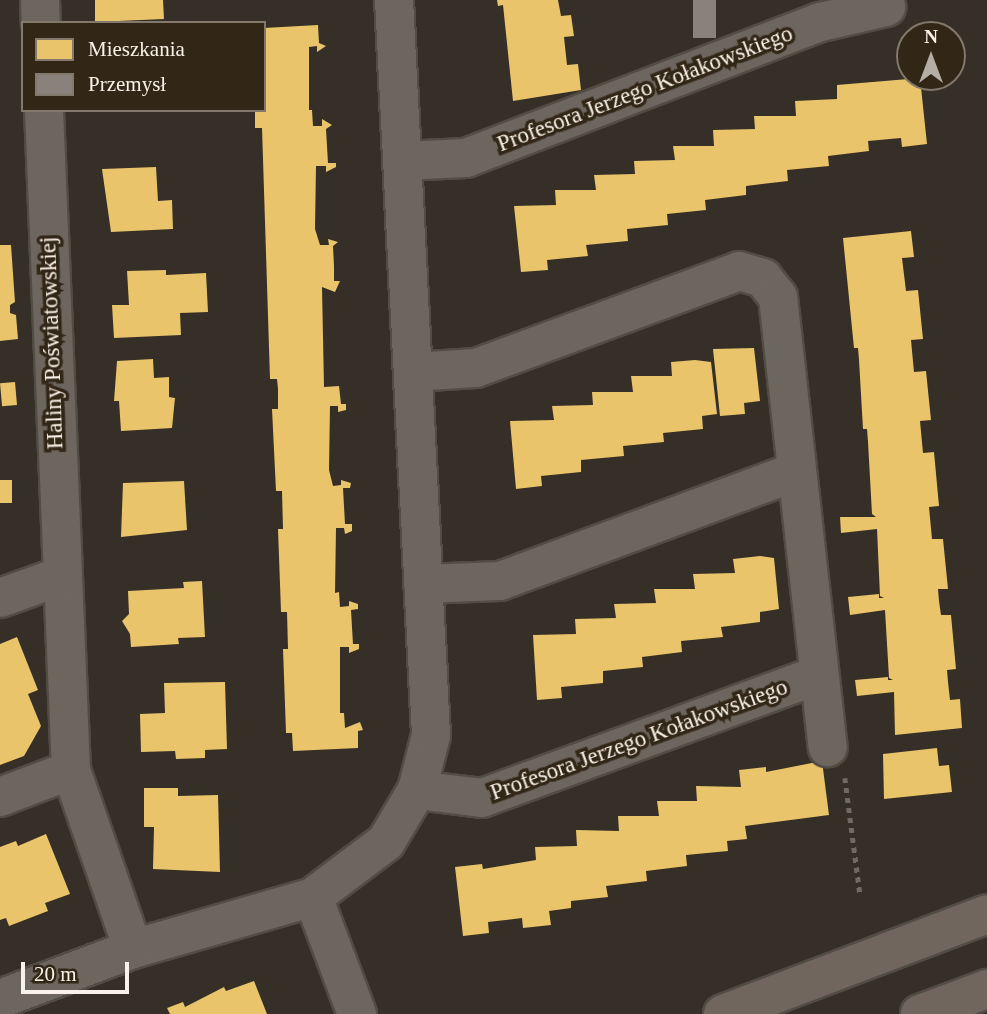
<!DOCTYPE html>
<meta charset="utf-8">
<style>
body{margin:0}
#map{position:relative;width:987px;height:1014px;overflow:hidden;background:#362f27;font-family:"Times New Roman",serif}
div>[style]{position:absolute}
.homes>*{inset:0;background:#e9c46a;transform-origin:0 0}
.industry>*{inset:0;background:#8a817c;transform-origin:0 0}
.path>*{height:4.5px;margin-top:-2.25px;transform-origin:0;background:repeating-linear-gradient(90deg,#706a65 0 5px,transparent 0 10px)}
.roads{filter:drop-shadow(2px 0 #514c44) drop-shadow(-2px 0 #514c44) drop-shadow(0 2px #514c44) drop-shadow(0 -2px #514c44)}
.minor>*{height:38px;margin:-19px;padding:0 19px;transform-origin:19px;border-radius:19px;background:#6c665f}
.major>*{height:38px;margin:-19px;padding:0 19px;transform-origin:19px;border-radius:19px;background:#71665e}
span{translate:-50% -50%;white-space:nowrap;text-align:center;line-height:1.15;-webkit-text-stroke:7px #322617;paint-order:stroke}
.street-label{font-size:23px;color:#faf2e9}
.legend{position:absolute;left:21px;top:21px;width:245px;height:91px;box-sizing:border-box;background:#322617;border:2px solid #82786b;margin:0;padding:9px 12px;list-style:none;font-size:21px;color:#faf2e9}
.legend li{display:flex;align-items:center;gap:14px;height:35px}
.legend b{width:35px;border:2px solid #82786b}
.north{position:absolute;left:896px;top:21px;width:70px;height:70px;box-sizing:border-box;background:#322617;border:2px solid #82786b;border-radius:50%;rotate:0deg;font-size:19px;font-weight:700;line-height:28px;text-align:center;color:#faf2e9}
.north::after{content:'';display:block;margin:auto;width:24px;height:32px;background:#b5aea5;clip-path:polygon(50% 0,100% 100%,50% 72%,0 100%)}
.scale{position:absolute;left:21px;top:962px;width:108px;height:32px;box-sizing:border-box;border:4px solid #faf2e9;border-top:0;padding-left:9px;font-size:21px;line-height:24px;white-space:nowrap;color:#faf2e9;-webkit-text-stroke:5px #322617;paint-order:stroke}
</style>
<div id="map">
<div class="homes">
<i style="clip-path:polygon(95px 0,163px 0,164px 19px,95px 22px)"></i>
<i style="clip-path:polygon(497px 0,558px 0,561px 16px,571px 15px,574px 36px,564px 37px,567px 65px,578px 64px,581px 90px,513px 101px,503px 5px,498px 6px)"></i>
<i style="clip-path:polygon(318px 25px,319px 43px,326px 46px,317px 52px,317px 46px,309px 47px,309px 110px,312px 110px,313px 126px,322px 126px,322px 119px,332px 125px,326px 129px,328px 163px,336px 163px,336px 167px,326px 172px,326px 166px,316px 166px,315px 229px,320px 245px,329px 245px,328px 239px,338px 242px,333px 246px,334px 266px,334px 281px,340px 281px,335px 292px,322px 287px,324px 387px,339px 386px,341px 404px,346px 404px,346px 410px,338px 412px,338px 406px,330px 406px,329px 470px,333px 486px,341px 485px,341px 480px,351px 483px,350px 488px,343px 488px,345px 524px,352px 524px,352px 531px,345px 534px,344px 528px,336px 528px,335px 593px,339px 592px,340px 607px,349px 606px,349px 601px,358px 604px,358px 609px,351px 610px,353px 644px,359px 644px,359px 649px,349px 653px,349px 647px,340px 647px,340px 713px,344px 713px,345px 728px,360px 722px,363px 730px,358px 731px,358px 748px,293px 751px,292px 733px,286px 733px,283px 649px,288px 649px,287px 612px,281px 612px,278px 529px,283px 529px,282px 491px,276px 491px,272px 409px,278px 409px,278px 389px,277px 379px,270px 379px,262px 128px,255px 128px,255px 110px,264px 110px,264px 28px)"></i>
<i style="clip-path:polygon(920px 78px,927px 144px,902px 147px,901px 138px,868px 141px,869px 151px,828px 156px,829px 166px,787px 170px,788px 181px,746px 186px,746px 195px,705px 200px,706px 210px,667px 214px,668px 225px,627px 229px,628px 241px,586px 245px,588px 256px,547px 260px,548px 270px,521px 272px,514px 206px,556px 205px,555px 190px,596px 190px,594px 175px,635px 174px,634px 161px,675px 160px,673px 146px,714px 146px,713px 130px,755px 129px,754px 116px,796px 116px,795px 101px,837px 99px,837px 85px)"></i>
<i style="clip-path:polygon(156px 167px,158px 201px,172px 200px,173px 229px,111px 232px,102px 169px)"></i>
<i style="clip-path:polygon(911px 231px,914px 257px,902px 258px,906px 291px,918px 290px,923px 339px,911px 340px,914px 372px,926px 371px,931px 420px,920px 421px,923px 453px,934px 452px,939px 506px,929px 507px,932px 539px,943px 539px,948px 589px,938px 589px,939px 601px,941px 615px,951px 615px,956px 669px,947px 670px,948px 682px,950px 700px,960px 699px,962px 728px,895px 735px,894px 692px,857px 696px,855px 680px,888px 677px,888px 680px,893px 680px,889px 678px,885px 610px,850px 615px,848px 597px,879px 594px,879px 598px,884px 598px,880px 596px,877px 529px,841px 533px,840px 517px,876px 517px,872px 514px,868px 442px,867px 429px,863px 429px,859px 360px,858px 348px,854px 348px,843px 238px)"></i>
<i style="clip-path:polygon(0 245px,11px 245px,15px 302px,10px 305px,10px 313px,16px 315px,18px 339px,0 341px)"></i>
<i style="clip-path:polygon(166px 270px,166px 275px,206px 273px,208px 312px,180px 313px,181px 335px,114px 338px,112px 305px,129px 305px,127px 271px)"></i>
<i style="clip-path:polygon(754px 348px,760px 401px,744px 403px,745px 414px,720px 416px,713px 349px)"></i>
<i style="clip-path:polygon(153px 359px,154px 378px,169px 377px,169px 397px,175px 398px,172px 428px,121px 431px,119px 401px,114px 401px,117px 361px)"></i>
<i style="clip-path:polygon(695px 360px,711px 362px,717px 414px,702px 416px,703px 429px,663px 433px,664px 442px,623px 446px,624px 456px,581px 460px,581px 472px,541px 476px,542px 486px,516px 489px,510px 421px,554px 420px,552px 406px,593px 405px,592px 392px,633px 392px,631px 376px,672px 376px,671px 362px)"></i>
<i style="left:15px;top:382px;width:23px;height:15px;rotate:85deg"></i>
<i style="left:0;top:480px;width:12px;height:23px"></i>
<i style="clip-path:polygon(184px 481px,187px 530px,121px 537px,123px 483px)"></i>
<i style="clip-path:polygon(760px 556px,774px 558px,779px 609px,760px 612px,760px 622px,721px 627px,723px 637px,681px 641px,682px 652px,642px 657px,643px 667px,603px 671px,603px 683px,561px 687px,562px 698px,537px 700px,533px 635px,576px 634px,575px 619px,616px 618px,614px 604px,656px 603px,654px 589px,695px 589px,693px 574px,735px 573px,733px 559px)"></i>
<i style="clip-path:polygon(202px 581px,205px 637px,178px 638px,179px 644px,131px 647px,130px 634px,122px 621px,129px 614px,128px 591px,184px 588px,183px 582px)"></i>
<i style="clip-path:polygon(17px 637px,38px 690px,28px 694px,41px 726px,24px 756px,0 765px,0 644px)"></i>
<i style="clip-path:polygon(225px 682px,227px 749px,205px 750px,205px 758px,176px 759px,175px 751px,141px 752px,140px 714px,165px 713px,164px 683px)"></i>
<i style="clip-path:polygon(937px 748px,939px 766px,949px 765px,952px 792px,884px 799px,883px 754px)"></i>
<i style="clip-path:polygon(822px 761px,829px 815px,745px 826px,747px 839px,727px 841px,728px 851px,686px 855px,687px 866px,646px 871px,647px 881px,606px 886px,608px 897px,571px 901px,571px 908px,549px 911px,551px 925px,523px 928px,522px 918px,488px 922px,489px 933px,463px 936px,455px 867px,482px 864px,483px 869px,536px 860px,535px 847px,577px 846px,576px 830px,619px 831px,618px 816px,659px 816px,657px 801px,697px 801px,696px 786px,741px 787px,739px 770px,766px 767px,766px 772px)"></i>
<i style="clip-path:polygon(144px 788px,178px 788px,178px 796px,218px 795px,220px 872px,153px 869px,154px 827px,144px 827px)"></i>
<i style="clip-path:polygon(46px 834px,70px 894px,45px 903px,48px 911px,9px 926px,6px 918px,0 920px,0 847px,16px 841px,18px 846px)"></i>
<i style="clip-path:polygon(254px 981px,267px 1014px,170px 1014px,167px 1008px,183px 1002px,185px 1007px,224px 987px,226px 991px)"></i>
</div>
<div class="industry">
<i style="left:693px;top:0;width:23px;height:38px"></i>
</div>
<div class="path">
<i style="left:845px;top:778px;width:117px;rotate:82.6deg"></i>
</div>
<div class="roads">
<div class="minor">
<i style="left:40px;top:0;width:23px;rotate:88deg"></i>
<i style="left:44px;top:110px;width:661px;rotate:87.66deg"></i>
<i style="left:71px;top:770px;width:189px;rotate:70.9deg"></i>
<i style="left:133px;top:949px;width:187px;rotate:-16.1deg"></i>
<i style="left:402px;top:161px;width:64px;rotate:-2.7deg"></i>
<i style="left:466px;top:158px;width:380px;rotate:-21deg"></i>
<i style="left:821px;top:22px;width:67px;rotate:-13deg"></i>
<i style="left:413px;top:372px;width:63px;rotate:-3.6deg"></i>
<i style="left:476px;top:368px;width:280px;rotate:-20.2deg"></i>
<i style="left:739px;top:271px;width:25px;rotate:16deg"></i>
<i style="left:763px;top:278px;width:24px;rotate:52deg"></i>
<i style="left:778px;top:297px;width:453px;rotate:83.7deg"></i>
<i style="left:423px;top:584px;width:77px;rotate:-2.2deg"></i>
<i style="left:500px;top:581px;width:314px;rotate:-20.3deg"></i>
<i style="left:0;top:598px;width:65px;rotate:-19.8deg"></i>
<i style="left:417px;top:790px;width:65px;rotate:7deg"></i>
<i style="left:482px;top:798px;width:358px;rotate:-20.1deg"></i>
<i style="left:0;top:797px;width:76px;rotate:-20.8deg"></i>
<i style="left:0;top:999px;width:142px;rotate:-20.6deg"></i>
<i style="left:357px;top:1014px;width:125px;rotate:-110.6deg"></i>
<i style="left:313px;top:897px;width:91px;rotate:-37deg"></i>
<i style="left:386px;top:842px;width:61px;rotate:-59.2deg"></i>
<i style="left:417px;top:790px;width:57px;rotate:-75.7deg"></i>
<i style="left:431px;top:735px;width:736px;rotate:-92.88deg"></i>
</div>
<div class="major">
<i style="left:723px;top:1014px;width:282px;rotate:-20.7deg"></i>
<i style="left:920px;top:1014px;width:72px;rotate:-20.5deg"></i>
</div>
</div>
<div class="street-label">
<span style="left:645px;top:89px;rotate:-21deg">Profesora Jerzego Kołakowskiego</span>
<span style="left:52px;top:343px;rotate:-92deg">Haliny Poświatowskiej</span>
<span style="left:639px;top:740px;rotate:-20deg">Profesora Jerzego Kołakowskiego</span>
</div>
<ul class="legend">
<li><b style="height:19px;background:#e9c46a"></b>Mieszkania</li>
<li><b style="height:19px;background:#8a817c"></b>Przemysł</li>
</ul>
<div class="north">N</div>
<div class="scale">20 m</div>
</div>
